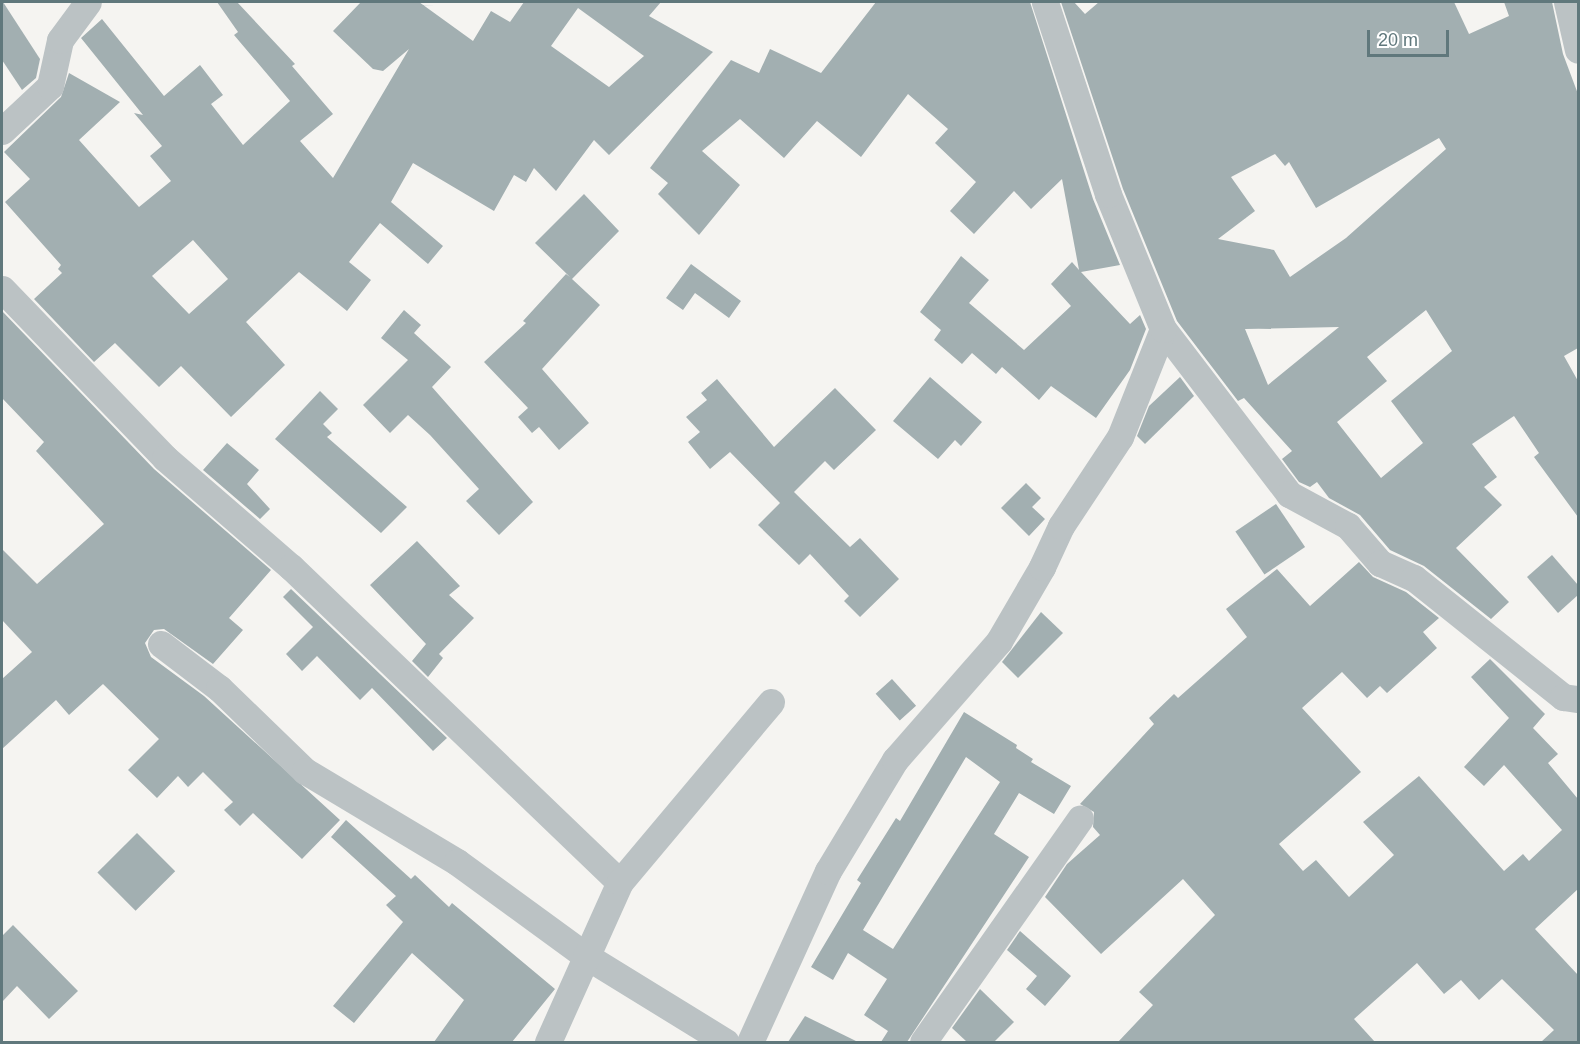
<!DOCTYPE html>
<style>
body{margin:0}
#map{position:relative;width:1580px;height:1044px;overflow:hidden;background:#f5f4f1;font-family:Arial,sans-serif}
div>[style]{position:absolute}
.building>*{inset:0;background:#a2afb1;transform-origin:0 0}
.minor>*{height:27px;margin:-13.5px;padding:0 13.5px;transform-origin:13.5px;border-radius:13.5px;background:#bbc2c4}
span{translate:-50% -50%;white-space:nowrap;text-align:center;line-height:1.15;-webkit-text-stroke:6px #fff;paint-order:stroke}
.frame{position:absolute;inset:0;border:3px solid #60787c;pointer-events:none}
.scale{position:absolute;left:1367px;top:30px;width:82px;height:27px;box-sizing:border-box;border:3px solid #60787c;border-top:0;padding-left:8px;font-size:18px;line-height:21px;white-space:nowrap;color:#60787c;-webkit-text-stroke:4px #fff;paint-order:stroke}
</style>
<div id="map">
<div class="building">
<i style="clip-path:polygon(3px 2px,40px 59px,36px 78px,22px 90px,2px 60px)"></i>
<i style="clip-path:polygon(evenodd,217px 2px,237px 2px,295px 64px,292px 66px,333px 114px,300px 141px,333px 178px,409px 49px,383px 71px,373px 69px,333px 31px,361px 2px,419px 2px,473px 41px,491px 11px,510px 22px,524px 2px,661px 2px,649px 16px,713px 52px,609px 155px,594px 140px,556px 191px,534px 168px,526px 182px,514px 175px,494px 211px,413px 163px,391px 202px,443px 246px,428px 264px,380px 223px,349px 262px,371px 280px,347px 311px,299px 272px,246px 322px,285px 365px,231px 417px,181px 366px,159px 387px,115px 343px,94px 362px,34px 299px,62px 273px,58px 269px,61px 265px,5px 202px,30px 179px,4px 152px,61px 97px,69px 73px,120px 102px,79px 140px,139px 207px,171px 181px,150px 156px,162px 146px,134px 113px,143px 115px,81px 38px,102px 19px,164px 96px,200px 65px,223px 95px,211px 104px,243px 145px,290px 101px,234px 35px,238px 32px,217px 2px,578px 8px,644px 56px,609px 87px,551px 46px,578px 8px,217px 2px,193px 240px,228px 279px,189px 314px,152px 276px,193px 240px)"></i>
<i style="clip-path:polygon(876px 2px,1030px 2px,1093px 199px,1120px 265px,1081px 272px,1130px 324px,1140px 315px,1146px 329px,1130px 370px,1096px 418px,1051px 386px,1039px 400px,1002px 367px,996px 374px,972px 353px,962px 364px,934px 340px,941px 330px,920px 312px,961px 256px,989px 280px,969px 303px,1024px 350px,1071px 306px,1051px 284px,1072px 262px,1079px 270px,1062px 179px,1031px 209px,1014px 191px,974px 234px,950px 211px,976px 182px,935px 143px,948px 129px,908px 94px,861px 157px,817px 121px,784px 158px,740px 119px,702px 151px,740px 185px,699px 235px,658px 194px,668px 183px,650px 168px,731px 60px,759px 73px,770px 49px,821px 73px)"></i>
<i style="clip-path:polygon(evenodd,1061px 2px,1074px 2px,1085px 14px,1099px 2px,1454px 2px,1469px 34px,1509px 16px,1504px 2px,1552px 2px,1563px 54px,1578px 94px,1578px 348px,1564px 356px,1578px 381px,1578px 517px,1534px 457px,1539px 453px,1514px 416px,1472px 444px,1497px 477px,1484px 487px,1502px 505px,1456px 548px,1509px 602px,1491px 619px,1424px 566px,1390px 550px,1360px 515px,1329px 498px,1317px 482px,1310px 487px,1299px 482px,1282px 459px,1292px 451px,1244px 398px,1238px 401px,1177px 321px,1123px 189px,1061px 2px,1439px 138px,1446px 149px,1346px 238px,1290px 277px,1274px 250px,1218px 239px,1255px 211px,1231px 177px,1275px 154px,1285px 166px,1289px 162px,1316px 208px,1439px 138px,1061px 2px,1426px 310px,1452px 351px,1391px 401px,1423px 443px,1381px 478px,1337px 422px,1387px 381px,1367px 357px,1426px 310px,1061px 2px,1339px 327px,1268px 385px,1245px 329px,1339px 327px)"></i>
<i style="clip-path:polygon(584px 194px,619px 231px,572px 279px,600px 305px,542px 369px,589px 423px,559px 450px,539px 427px,532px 433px,518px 417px,528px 408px,484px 362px,526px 323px,523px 321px,566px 274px,570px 277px,535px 243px)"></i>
<i style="clip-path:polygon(691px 264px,741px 301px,729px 318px,695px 293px,683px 310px,666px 298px)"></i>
<i style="clip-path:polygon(404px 310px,421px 325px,414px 333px,451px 367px,432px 387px,533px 502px,499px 535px,466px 501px,479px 489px,430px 435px,408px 415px,390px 433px,363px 405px,408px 360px,381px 338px)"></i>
<i style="clip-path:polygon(2px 311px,154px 469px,271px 570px,229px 618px,243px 630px,213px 664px,164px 629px,154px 630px,145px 643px,151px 657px,204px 696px,340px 820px,302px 859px,253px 813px,240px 826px,224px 810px,233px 802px,203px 772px,188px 787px,178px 776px,157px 798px,128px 770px,159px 739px,103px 684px,69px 715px,56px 700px,2px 749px,2px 679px,32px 652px,2px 620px,2px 549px,37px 584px,104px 524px,36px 451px,44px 442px,2px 398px)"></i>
<i style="clip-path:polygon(930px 377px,982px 422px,961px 446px,955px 440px,938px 459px,893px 421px)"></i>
<i style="clip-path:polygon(1180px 377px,1194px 396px,1145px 444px,1137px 436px,1149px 406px)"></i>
<i style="clip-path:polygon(717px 379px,774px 447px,835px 388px,876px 430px,834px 470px,825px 461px,794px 492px,850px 547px,860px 538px,899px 579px,860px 617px,844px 601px,849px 596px,810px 554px,799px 565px,758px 525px,780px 503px,730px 452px,710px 469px,688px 442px,700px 432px,686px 417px,707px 400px,701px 393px)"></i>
<i style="clip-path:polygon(320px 391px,338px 409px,323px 424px,332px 433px,327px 437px,407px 507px,381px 533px,275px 439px)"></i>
<i style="clip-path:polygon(227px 443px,259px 470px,247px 484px,270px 509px,260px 519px,203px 470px)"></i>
<i style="clip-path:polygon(1026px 483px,1041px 498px,1032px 507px,1045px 519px,1029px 536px,1001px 508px)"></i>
<i style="left:1276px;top:504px;width:52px;height:49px;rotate:56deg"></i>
<i style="clip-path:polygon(417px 541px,460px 586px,449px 595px,474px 618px,439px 654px,443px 658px,428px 677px,412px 661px,426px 644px,370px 585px)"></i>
<i style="clip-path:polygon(1552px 555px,1578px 585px,1578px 595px,1558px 613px,1527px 577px)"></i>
<i style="clip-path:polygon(1359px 562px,1373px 577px,1406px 592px,1439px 618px,1423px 632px,1437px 648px,1387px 693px,1380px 686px,1367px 698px,1342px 672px,1302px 708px,1361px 772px,1279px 844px,1303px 871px,1316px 860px,1349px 897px,1394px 855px,1363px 822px,1419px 776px,1504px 871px,1523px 854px,1529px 861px,1562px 830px,1504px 765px,1484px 786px,1464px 767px,1509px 718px,1471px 677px,1490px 659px,1545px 714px,1533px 728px,1558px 754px,1548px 763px,1578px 799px,1578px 889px,1535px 929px,1578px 975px,1578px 1042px,1541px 1042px,1554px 1030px,1502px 979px,1479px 1000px,1461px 980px,1444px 994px,1417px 963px,1354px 1019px,1375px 1042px,1118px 1042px,1153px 1005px,1139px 992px,1215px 915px,1183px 879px,1101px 954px,1045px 897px,1067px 864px,1100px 835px,1093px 827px,1094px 812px,1080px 804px,1154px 724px,1149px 718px,1174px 694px,1178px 698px,1247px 637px,1226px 609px,1277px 569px,1310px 606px)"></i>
<i style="clip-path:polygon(291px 589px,447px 738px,433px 751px,372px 688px,360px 700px,317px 656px,302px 671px,286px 654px,313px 627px,283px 597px)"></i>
<i style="clip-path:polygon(1041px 612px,1063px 633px,1018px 678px,1002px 662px)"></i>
<i style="left:892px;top:679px;width:36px;height:22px;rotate:48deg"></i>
<i style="clip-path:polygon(evenodd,964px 712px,1017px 745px,1016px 748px,1033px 759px,1031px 762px,1071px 786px,1054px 814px,1019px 793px,994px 834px,1029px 857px,907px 1042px,881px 1042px,888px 1031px,864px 1015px,887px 979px,848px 953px,833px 980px,811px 967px,861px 883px,857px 880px,896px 818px,900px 821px,964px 712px,966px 757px,1000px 782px,893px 949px,863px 930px,966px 757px)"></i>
<i style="clip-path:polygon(346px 820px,411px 879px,415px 875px,449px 907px,452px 903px,555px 989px,512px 1042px,434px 1042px,464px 1000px,412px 953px,354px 1023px,333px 1006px,403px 922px,386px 905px,396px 896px,331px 837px)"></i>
<i style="left:137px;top:833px;width:54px;height:56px;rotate:45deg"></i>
<i style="clip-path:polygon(13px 925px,78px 991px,49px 1019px,17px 986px,2px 1002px,2px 936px)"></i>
<i style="clip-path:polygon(1020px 931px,1071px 976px,1045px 1006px,1026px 989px,1037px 976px,1007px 950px)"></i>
<i style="clip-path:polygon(980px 989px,1014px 1022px,994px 1042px,967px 1042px,952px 1028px)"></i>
<i style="clip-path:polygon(805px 1016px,858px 1042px,788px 1042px)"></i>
</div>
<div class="minor">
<i style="left:1567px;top:2px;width:49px;rotate:77.1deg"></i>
<i style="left:2px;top:131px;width:66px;rotate:-43.2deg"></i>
<i style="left:50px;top:86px;width:47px;rotate:-77.7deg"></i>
<i style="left:60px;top:40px;width:47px;rotate:-53.6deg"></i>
<i style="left:2px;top:289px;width:235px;rotate:46deg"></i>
<i style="left:165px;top:458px;width:167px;rotate:40.9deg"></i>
<i style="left:291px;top:567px;width:455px;rotate:43.8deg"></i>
<i style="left:1163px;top:329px;width:208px;rotate:52.6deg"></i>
<i style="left:1289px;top:494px;width:67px;rotate:28.5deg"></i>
<i style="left:1348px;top:526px;width:49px;rotate:49.1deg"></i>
<i style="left:1380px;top:563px;width:37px;rotate:24deg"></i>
<i style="left:1414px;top:578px;width:191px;rotate:38.6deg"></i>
<i style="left:1563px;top:697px;width:15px;rotate:8deg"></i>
<i style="left:161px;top:644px;width:73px;rotate:37.2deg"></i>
<i style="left:219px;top:688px;width:120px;rotate:44deg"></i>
<i style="left:305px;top:771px;width:177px;rotate:30.9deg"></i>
<i style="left:457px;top:862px;width:160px;rotate:36.1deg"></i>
<i style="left:586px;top:956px;width:164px;rotate:31.6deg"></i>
<i style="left:548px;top:1042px;width:175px;rotate:-65.8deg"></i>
<i style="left:620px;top:882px;width:235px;rotate:-50deg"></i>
<i style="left:750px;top:1042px;width:188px;rotate:-65.5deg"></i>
<i style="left:828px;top:871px;width:130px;rotate:-58.9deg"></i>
<i style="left:895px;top:760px;width:158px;rotate:-48.8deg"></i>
<i style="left:999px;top:641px;width:86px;rotate:-59.8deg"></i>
<i style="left:1042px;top:567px;width:45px;rotate:-65.1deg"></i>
<i style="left:1061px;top:526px;width:107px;rotate:-56.5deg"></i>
<i style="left:1120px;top:437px;width:116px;rotate:-68.3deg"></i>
<i style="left:1163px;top:329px;width:146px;rotate:-112.2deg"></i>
<i style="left:1108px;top:194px;width:202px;rotate:-108.2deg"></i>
<i style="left:923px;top:1042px;width:273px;rotate:-54.9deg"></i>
</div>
<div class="frame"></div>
<div class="scale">20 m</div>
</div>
